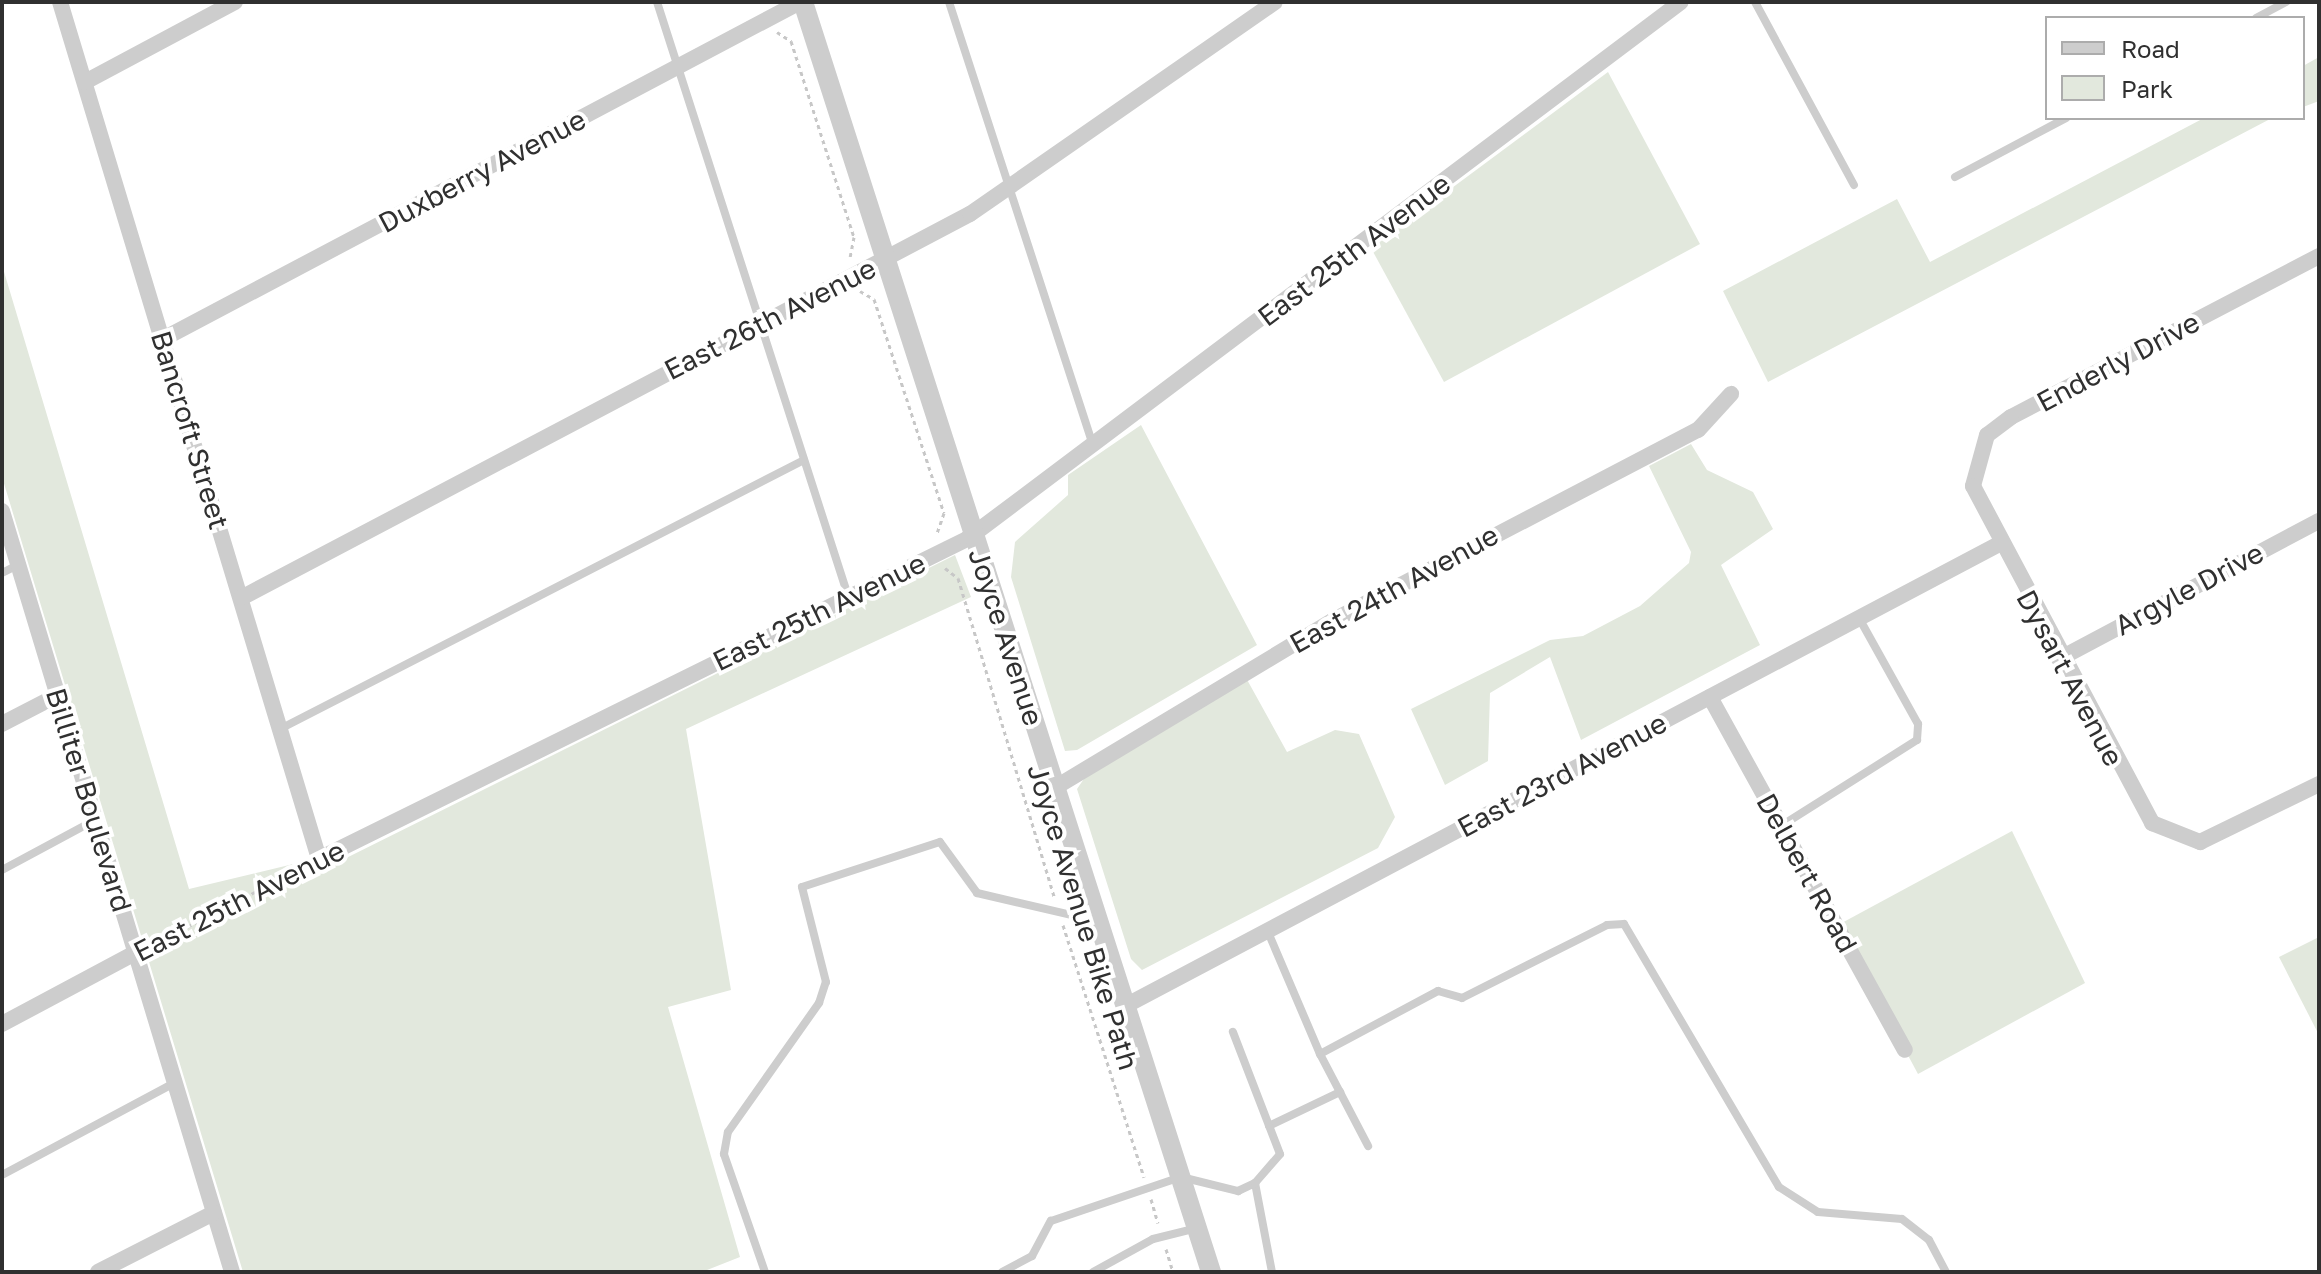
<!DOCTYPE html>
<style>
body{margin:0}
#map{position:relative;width:2321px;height:1274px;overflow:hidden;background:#fff;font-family:"Golos Text",sans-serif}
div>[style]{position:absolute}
.green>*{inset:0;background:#e2e8dd}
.path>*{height:3px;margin-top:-1.5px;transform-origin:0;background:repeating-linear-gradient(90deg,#c7c7c7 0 4px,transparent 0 8px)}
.service>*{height:8px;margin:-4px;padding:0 4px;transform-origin:4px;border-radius:4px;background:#cdcdcd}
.minor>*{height:16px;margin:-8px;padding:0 8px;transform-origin:8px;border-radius:8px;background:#cdcdcd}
.tertiary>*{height:20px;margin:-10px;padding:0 10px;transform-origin:10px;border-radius:10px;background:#cdcdcd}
span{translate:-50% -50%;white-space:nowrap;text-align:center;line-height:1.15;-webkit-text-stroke:8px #fff;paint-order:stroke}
.street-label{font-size:28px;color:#303030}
.frame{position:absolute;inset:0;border:4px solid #303030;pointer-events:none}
.legend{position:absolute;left:2045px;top:16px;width:260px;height:104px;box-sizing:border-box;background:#fff;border:2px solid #acacac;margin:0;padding:10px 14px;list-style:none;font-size:24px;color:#303030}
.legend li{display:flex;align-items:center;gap:16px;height:40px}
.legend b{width:40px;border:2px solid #acacac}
</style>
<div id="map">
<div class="green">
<div style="clip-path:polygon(2319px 57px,2319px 101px,2303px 107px,2303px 66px)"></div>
<div style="clip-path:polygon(1608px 72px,1700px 244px,1444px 382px,1371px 248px)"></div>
<div style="clip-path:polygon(2204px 118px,2272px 118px,1768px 382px,1723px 291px,1897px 199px,1930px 262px)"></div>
<div style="clip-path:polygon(2px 265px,189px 889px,310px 860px,314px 874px,955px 555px,971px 597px,686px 729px,731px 990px,668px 1007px,740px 1257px,702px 1272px,243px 1272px,2px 477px)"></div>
<div style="clip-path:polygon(1141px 425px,1257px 645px,1077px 750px,1065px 751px,1011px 577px,1015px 542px,1068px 495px,1068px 475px)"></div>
<div style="clip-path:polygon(1691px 444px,1707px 470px,1753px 492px,1773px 529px,1721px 565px,1760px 645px,1581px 740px,1550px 657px,1490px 693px,1488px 761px,1445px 785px,1411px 709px,1550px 640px,1583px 636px,1640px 606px,1689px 563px,1691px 552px,1649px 466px)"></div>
<div style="clip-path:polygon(1245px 676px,1287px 752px,1335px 730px,1359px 734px,1395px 817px,1378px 848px,1142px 970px,1131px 959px,1077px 789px,1090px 770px)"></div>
<div style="clip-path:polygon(2012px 831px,2085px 983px,1918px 1074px,1838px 925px)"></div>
<div style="clip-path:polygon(2319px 937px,2319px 1035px,2279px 957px)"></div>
</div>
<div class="path">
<div style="left:777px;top:32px;width:17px;rotate:33deg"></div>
<div style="left:791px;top:41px;width:206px;rotate:72.2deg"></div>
<div style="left:854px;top:237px;width:20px;rotate:101deg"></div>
<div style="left:860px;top:291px;width:16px;rotate:30deg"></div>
<div style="left:874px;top:299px;width:225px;rotate:71.9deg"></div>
<div style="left:944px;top:513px;width:21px;rotate:109deg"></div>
<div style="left:945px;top:568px;width:16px;rotate:38deg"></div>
<div style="left:958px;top:578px;width:335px;rotate:73.2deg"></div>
<div style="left:1063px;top:925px;width:265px;rotate:72.2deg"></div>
<div style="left:152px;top:945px;width:172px;rotate:-27.3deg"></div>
<div style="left:1151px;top:1199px;width:25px;rotate:74deg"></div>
<div style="left:1166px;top:1249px;width:24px;rotate:73deg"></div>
</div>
<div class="service">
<div style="left:657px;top:2px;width:624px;rotate:72.17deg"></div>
<div style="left:949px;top:2px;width:465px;rotate:72deg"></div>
<div style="left:1755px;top:2px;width:208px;rotate:61.6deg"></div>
<div style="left:2256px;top:18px;width:34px;rotate:-28deg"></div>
<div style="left:1955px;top:177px;width:126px;rotate:-28deg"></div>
<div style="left:2px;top:573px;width:18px;rotate:-27deg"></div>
<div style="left:280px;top:729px;width:589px;rotate:-27.17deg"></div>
<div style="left:1781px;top:826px;width:161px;rotate:-32.3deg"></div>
<div style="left:1917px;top:740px;width:16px;rotate:-86deg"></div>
<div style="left:1918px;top:724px;width:121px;rotate:-119.1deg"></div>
<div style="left:2px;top:870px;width:103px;rotate:-28.3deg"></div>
<div style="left:1268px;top:932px;width:133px;rotate:66.9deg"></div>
<div style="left:1320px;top:1054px;width:134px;rotate:-28.1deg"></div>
<div style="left:1438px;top:991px;width:25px;rotate:16deg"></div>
<div style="left:1462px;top:998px;width:162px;rotate:-26.7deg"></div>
<div style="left:1607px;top:925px;width:17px;rotate:-3deg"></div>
<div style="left:1624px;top:924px;width:305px;rotate:59.5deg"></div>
<div style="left:1779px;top:1187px;width:46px;rotate:32.7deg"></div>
<div style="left:1818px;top:1212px;width:84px;rotate:4.8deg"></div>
<div style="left:1902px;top:1219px;width:34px;rotate:38deg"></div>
<div style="left:1929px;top:1240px;width:36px;rotate:62deg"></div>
<div style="left:1320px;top:1054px;width:104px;rotate:62.4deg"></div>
<div style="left:1269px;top:1126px;width:79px;rotate:-25.6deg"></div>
<div style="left:2px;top:1175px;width:195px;rotate:-28.1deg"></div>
<div style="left:1255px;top:1183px;width:91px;rotate:79.2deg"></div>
<div style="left:765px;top:1272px;width:125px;rotate:-109.2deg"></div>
<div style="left:724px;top:1154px;width:22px;rotate:-80deg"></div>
<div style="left:728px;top:1132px;width:158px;rotate:-54.8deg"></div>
<div style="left:819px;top:1003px;width:22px;rotate:-72deg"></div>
<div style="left:826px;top:982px;width:98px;rotate:-104.2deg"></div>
<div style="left:802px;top:887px;width:145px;rotate:-18.1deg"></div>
<div style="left:940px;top:842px;width:63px;rotate:54deg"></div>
<div style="left:977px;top:893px;width:123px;rotate:13.1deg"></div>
<div style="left:1002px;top:1272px;width:34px;rotate:-28deg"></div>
<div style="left:1032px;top:1256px;width:40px;rotate:-62deg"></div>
<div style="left:1051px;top:1221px;width:137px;rotate:-18.7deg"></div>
<div style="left:1181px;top:1177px;width:59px;rotate:13.8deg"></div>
<div style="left:1238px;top:1191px;width:19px;rotate:-25deg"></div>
<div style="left:1255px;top:1183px;width:38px;rotate:-49deg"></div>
<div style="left:1280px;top:1154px;width:131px;rotate:-111.1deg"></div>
<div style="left:1093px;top:1272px;width:68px;rotate:-28.8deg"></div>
<div style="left:1153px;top:1239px;width:45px;rotate:-14deg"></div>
</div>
<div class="minor">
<div style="left:60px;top:2px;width:895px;rotate:73.18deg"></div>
<div style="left:319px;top:859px;width:723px;rotate:-26.28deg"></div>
<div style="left:967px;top:539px;width:893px;rotate:-36.95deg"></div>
<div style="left:85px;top:82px;width:170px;rotate:-28.1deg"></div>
<div style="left:2319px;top:256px;width:348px;rotate:152.4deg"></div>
<div style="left:2011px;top:417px;width:30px;rotate:143deg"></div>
<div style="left:1987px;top:435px;width:53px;rotate:105.4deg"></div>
<div style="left:1973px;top:486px;width:382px;rotate:62deg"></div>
<div style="left:2152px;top:823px;width:52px;rotate:21.6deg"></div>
<div style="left:2200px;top:842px;width:132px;rotate:-26deg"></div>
<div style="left:163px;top:339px;width:721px;rotate:-27.88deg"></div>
<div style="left:2px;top:511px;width:795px;rotate:73.18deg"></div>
<div style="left:241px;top:598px;width:824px;rotate:-27.78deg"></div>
<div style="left:970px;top:214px;width:371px;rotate:-34.8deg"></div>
<div style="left:2059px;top:659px;width:294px;rotate:-28deg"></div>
<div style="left:1710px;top:697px;width:403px;rotate:61.1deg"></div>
<div style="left:2px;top:724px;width:63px;rotate:-27.4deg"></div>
<div style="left:1056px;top:787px;width:322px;rotate:-31deg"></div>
<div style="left:1332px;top:621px;width:413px;rotate:-27.6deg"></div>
<div style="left:1698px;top:430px;width:49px;rotate:-47.5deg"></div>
<div style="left:1125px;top:1006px;width:989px;rotate:-27.86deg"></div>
<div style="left:2px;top:1024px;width:151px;rotate:-28.1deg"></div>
<div style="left:98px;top:1272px;width:130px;rotate:-27deg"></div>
</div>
<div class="tertiary">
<div style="left:803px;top:2px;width:1334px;rotate:72.19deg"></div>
</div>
<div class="street-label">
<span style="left:482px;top:171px;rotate:-28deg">Duxberry Avenue</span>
<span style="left:1354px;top:250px;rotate:-37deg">East 25th Avenue</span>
<span style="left:770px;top:319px;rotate:-27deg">East 26th Avenue</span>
<span style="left:2118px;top:362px;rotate:-28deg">Enderly Drive</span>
<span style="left:190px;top:430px;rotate:73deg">Bancroft Street</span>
<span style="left:1394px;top:589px;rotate:-29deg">East 24th Avenue</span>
<span style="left:2189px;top:589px;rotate:-28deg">Argyle Drive</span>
<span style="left:819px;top:612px;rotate:-26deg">East 25th Avenue</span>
<span style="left:1006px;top:637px;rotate:72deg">Joyce Avenue</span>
<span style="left:2070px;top:678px;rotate:62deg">Dysart Avenue</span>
<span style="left:1562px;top:775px;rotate:-28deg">East 23rd Avenue</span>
<span style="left:89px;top:800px;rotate:73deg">Billiter Boulevard</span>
<span style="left:1807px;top:873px;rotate:61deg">Delbert Road</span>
<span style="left:239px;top:901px;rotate:-27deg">East 25th Avenue</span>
<span style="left:1083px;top:917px;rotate:73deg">Joyce Avenue Bike Path</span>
</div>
<div class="frame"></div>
<ul class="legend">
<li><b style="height:10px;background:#cdcdcd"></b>Road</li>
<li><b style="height:22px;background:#e2e8dd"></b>Park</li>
</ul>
</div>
